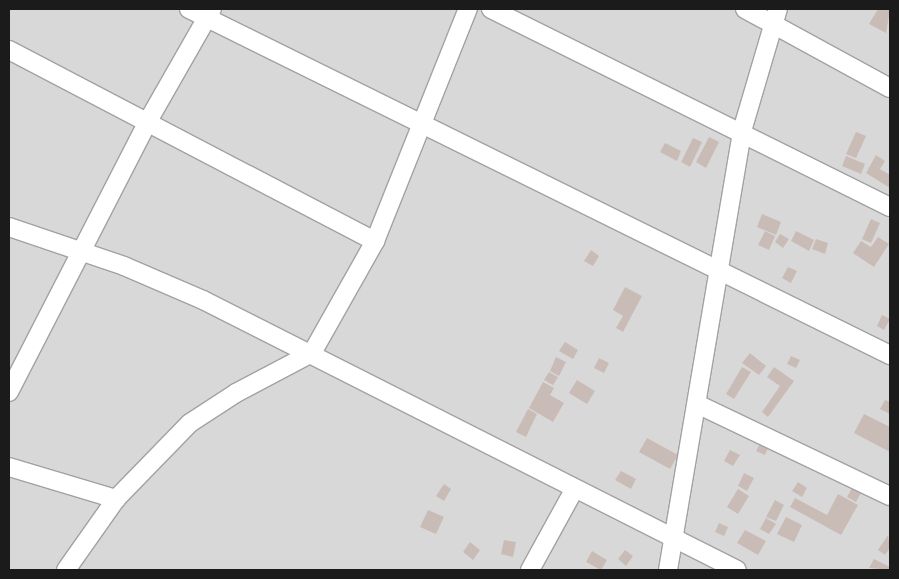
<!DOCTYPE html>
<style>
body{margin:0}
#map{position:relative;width:899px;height:579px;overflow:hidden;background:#ede7df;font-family:Arial,sans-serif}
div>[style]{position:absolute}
.residential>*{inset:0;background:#d9d8d8}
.building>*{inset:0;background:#c9bcb6}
.roads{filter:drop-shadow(1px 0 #a2a2a2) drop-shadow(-1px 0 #a2a2a2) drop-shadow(0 1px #a2a2a2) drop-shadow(0 -1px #a2a2a2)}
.street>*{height:18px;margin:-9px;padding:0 9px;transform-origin:9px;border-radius:9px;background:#fff}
span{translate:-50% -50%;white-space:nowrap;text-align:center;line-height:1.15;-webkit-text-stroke:4.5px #fff;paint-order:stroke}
.frame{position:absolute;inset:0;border:10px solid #1b1b1b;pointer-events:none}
</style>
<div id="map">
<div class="residential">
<div style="clip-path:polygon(9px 9px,890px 9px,890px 570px,9px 570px)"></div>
</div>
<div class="building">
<div style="clip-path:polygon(878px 9px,890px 10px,886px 33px,869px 24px)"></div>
<div style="clip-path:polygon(856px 132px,866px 136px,856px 158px,846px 154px)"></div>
<div style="clip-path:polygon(709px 137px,719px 142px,706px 168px,696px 162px)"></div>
<div style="clip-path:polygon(693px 138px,702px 142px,690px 167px,681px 162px)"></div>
<div style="clip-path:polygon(665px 143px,681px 151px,677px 161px,660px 152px)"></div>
<div style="clip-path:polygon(876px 155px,885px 161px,880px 169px,890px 175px,890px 188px,866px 173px)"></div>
<div style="clip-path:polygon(846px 156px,865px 164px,861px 174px,842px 166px)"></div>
<div style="clip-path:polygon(762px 214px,781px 222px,776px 235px,757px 227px)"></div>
<div style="clip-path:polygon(871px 219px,880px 223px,871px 243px,862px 239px)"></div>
<div style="clip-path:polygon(765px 231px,775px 236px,769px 250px,758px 245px)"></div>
<div style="clip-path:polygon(796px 231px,814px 240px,809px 251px,791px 241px)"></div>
<div style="clip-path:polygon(780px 234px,789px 239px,783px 248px,775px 242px)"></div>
<div style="clip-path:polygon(878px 237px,889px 244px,874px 267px,853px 253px,861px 241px,871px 247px)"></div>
<div style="clip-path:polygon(816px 239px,828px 243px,825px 254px,812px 249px)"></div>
<div style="clip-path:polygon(591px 250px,599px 256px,593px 266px,584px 261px)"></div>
<div style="clip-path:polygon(788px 267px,797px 271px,791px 283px,782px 278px)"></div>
<div style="clip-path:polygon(625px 287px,642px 296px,623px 332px,616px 328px,623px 316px,613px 310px)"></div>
<div style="clip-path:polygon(882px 315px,890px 319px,884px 330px,877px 326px)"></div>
<div style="clip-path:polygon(565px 342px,578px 350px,573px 359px,559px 351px)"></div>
<div style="clip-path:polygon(750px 353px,766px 366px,759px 375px,742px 363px)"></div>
<div style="clip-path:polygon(791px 356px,800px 360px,796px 368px,787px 364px)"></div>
<div style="clip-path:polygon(556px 357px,566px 362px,559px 376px,550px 371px)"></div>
<div style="clip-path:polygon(599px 358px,609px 363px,604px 373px,594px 368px)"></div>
<div style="clip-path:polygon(742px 367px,751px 372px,734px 399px,726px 394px)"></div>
<div style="clip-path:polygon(774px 367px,794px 381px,768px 417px,762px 412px,780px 386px,767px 377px)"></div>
<div style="clip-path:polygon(549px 372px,558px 377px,553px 385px,544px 380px)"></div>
<div style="clip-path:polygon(577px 380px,595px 391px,587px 404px,569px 393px)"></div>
<div style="clip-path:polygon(543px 382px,554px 388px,550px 395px,564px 403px,553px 422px,529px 408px)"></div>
<div style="clip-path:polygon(885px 400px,890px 402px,890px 414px,880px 409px)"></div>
<div style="clip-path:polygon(528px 409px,537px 414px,526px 437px,516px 432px)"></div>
<div style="clip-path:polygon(864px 414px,890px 427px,890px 452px,854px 433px)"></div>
<div style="clip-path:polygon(647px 438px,678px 455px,670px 469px,639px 452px)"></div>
<div style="clip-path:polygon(761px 442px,769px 446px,765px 455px,756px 451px)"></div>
<div style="clip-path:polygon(730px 450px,740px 455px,733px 466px,724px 461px)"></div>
<div style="clip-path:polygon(621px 471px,636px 479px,631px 489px,615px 480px)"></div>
<div style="clip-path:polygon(744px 473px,754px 478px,747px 491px,738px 486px)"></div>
<div style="clip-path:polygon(798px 482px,807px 488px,802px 497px,792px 491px)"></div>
<div style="clip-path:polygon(444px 484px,451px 489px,444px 501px,436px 496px)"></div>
<div style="clip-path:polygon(852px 488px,861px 493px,856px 502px,847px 497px)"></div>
<div style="clip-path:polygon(738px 489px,749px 496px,738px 514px,727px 507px)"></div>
<div style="clip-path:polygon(838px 494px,858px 505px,841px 535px,790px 507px,795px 498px,827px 515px)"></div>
<div style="clip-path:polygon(775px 500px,784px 505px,776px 521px,766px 517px)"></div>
<div style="clip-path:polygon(428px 510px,444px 517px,436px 534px,420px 527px)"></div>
<div style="clip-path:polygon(786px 517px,802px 525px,794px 542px,777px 534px)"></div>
<div style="clip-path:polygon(766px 518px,776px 524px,769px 534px,760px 529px)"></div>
<div style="clip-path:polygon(719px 523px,728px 527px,724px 536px,715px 532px)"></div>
<div style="clip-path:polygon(745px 530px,766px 541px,758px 555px,737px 543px)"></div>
<div style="clip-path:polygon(888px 535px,890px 548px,885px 555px,878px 550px)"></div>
<div style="clip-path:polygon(504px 540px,516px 542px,513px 557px,501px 554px)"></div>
<div style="clip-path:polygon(470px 542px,480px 550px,473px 560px,463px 552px)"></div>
<div style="clip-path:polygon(625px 550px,633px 556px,626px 566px,618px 559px)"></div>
<div style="clip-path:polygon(592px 551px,607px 560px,601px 570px,586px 562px)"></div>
<div style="clip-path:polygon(874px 559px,890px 567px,890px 570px,869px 568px)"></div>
</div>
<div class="roads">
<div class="street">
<div style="left:189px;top:9px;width:782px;rotate:26.27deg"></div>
<div style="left:491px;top:9px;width:445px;rotate:26.4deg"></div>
<div style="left:745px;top:9px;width:165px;rotate:28.6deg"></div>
<div style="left:9px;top:50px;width:413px;rotate:27.6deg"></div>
<div style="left:9px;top:227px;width:121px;rotate:18.7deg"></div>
<div style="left:124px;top:266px;width:86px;rotate:23.3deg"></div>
<div style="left:203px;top:300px;width:598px;rotate:26.82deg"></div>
<div style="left:9px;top:392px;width:305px;rotate:-62.8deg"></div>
<div style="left:148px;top:121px;width:129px;rotate:-60.3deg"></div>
<div style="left:697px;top:404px;width:214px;rotate:25.5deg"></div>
<div style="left:9px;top:467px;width:112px;rotate:16.7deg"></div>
<div style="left:66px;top:570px;width:87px;rotate:-54.8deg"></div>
<div style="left:116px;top:499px;width:106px;rotate:-45.8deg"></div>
<div style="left:190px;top:423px;width:55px;rotate:-33.1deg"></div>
<div style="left:236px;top:393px;width:86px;rotate:-27.8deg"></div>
<div style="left:312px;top:353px;width:129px;rotate:-60.6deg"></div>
<div style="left:375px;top:241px;width:250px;rotate:-68.2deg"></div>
<div style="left:530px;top:570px;width:91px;rotate:-61.2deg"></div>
<div style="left:668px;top:570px;width:445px;rotate:-80.4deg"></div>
<div style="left:742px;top:131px;width:127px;rotate:-73.6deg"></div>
</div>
</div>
<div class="frame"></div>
</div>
